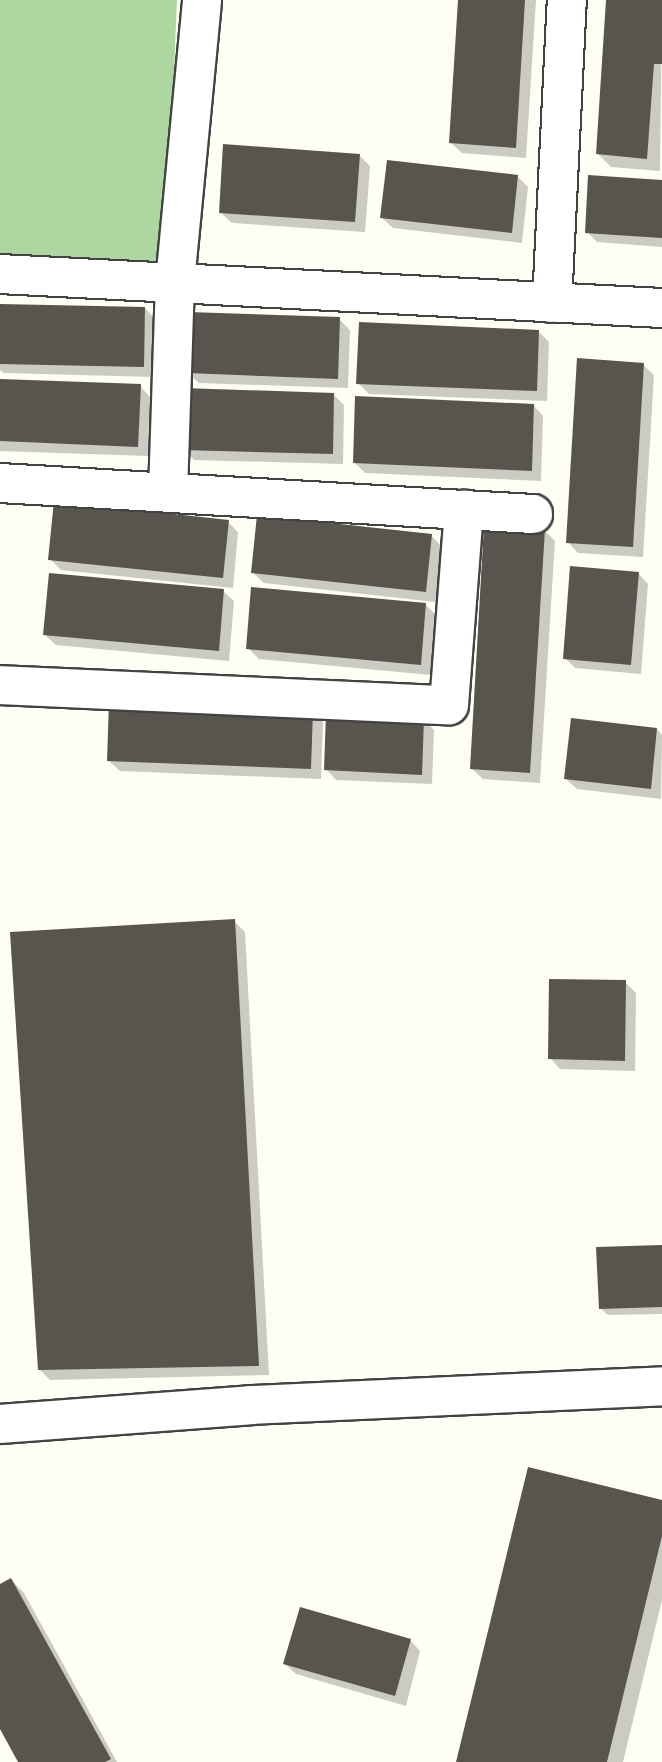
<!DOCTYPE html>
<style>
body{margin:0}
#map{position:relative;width:662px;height:1762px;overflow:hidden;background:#fefef5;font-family:"Noto Serif",serif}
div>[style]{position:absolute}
.forest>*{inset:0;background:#aed6a0}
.shadow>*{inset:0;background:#0003}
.building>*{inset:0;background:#58544e}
.roads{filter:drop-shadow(2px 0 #434343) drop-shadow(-2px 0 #434343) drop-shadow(0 2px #434343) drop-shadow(0 -2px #434343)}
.minor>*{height:38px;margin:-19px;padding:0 19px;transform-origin:19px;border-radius:19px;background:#fff}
span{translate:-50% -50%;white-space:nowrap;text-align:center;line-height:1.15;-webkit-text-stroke:7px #fff;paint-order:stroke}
</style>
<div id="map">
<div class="forest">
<div style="clip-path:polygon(0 0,177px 0,166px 265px,0 257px)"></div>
</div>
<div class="shadow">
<div style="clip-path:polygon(460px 0,536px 0,526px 158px,462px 153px,451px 143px)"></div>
<div style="clip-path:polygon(608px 0,662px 0,660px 171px,611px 167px,598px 154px)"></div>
<div style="clip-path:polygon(359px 155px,370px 166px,365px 232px,232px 223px,221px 213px)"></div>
<div style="clip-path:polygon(518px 177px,528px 187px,522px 243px,393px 228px,382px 218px)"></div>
<div style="clip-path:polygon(662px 181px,662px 247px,597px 242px,587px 232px)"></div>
<div style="clip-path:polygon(0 306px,145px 308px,155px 319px,154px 377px,4px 373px,0 370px)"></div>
<div style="clip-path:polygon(339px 319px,350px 330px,348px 388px,199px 383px,188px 373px)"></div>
<div style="clip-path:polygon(538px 331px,549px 342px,547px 401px,369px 394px,358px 383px)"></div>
<div style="clip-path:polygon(643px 365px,654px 375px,643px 557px,578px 553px,568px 542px)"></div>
<div style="clip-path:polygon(0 381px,140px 386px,150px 397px,148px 456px,0 451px)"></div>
<div style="clip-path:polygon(333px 394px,344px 405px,343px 464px,194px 460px,184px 449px)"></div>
<div style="clip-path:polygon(533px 405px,543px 416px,541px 481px,365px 473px,355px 463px)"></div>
<div style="clip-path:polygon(228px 522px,238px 532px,233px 588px,61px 570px,50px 559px)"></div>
<div style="clip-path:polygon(544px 530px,555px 541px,540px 783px,483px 779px,472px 769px)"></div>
<div style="clip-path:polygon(431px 535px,441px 546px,436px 602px,264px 583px,253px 573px)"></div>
<div style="clip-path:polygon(638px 573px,648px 584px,641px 674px,575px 668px,565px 658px)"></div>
<div style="clip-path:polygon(223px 591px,234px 601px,229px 661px,56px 645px,45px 635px)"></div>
<div style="clip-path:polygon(426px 605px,436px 615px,431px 675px,259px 659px,248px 648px)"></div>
<div style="clip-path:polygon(313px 712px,323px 722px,321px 779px,120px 771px,109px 761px)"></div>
<div style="clip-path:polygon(424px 720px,434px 730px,432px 784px,336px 780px,326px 769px)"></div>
<div style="clip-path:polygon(657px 729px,662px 735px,661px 799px,577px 789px,566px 779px)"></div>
<div style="clip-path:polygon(234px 921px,245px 932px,269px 1375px,50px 1380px,39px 1369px)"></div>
<div style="clip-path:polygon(625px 982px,636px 993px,635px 1071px,560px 1069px,550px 1058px)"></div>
<div style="clip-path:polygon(662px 1247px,662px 1314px,608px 1315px,600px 1308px)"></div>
<div style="clip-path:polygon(662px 1502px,662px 1600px,623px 1762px,458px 1762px)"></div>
<div style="clip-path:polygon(11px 1580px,24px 1593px,117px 1762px,20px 1762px,0 1726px,0 1586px)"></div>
<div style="clip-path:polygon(410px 1640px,420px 1651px,406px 1706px,296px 1674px,285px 1664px)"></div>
</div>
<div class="building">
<div style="clip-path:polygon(458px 0,525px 0,516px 148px,449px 143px)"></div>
<div style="clip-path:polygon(606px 0,662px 0,662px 64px,654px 64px,647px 159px,596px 154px)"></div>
<div style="clip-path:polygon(223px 144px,360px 154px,355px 222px,219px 213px)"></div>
<div style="clip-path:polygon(387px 160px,518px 175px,512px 233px,380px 218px)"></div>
<div style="clip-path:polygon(588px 175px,662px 180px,662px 238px,585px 233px)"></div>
<div style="clip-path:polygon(0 304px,145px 307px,144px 367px,0 364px)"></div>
<div style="clip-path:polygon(188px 312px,340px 317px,338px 379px,187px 373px)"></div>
<div style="clip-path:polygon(359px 322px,539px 330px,537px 391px,356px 384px)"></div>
<div style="clip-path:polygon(577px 358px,644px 363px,633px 547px,566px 543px)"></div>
<div style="clip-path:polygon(0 379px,141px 384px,138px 447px,0 441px)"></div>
<div style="clip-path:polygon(183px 388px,334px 393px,333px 454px,182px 450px)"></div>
<div style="clip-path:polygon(355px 396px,534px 404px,532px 471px,353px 463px)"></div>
<div style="clip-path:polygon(54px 501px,229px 520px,223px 578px,48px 560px)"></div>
<div style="clip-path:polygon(257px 515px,432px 534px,426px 592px,251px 573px)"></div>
<div style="clip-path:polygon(484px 525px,545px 529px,530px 773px,470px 769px)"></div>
<div style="clip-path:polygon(570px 566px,639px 572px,631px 665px,563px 659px)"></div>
<div style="clip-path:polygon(49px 573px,224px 589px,219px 651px,43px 635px)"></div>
<div style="clip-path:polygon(251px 587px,426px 603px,421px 665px,246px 649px)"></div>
<div style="clip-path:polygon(109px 701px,313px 710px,311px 769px,107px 761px)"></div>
<div style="clip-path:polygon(326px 713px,424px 718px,422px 775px,324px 770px)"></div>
<div style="clip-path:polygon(571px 718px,657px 728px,651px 789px,564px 779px)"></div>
<div style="clip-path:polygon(235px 919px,259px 1366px,38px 1370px,10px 932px)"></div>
<div style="clip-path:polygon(549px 979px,626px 980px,625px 1061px,548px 1059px)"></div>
<div style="clip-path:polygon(662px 1245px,662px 1307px,599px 1309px,596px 1247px)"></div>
<div style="clip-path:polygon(528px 1467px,662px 1500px,662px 1536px,607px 1762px,456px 1762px)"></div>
<div style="clip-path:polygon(11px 1578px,111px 1759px,105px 1762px,18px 1762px,0 1729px,0 1584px)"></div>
<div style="clip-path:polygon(300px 1607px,411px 1639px,395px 1696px,283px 1664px)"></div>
</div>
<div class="roads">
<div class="minor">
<div style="left:0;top:274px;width:663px;rotate:2.94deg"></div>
<div style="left:552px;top:303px;width:303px;rotate:-87.2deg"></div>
<div style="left:0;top:483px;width:534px;rotate:3.33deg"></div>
<div style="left:168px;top:493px;width:211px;rotate:-88.1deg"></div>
<div style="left:175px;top:282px;width:283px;rotate:-84.5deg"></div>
<div style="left:0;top:685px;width:449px;rotate:2.6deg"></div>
<div style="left:449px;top:705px;width:196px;rotate:-85.6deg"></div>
<div style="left:0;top:1424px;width:252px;rotate:-4.3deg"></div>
<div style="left:251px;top:1405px;width:411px;rotate:-2.6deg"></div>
</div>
</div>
</div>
